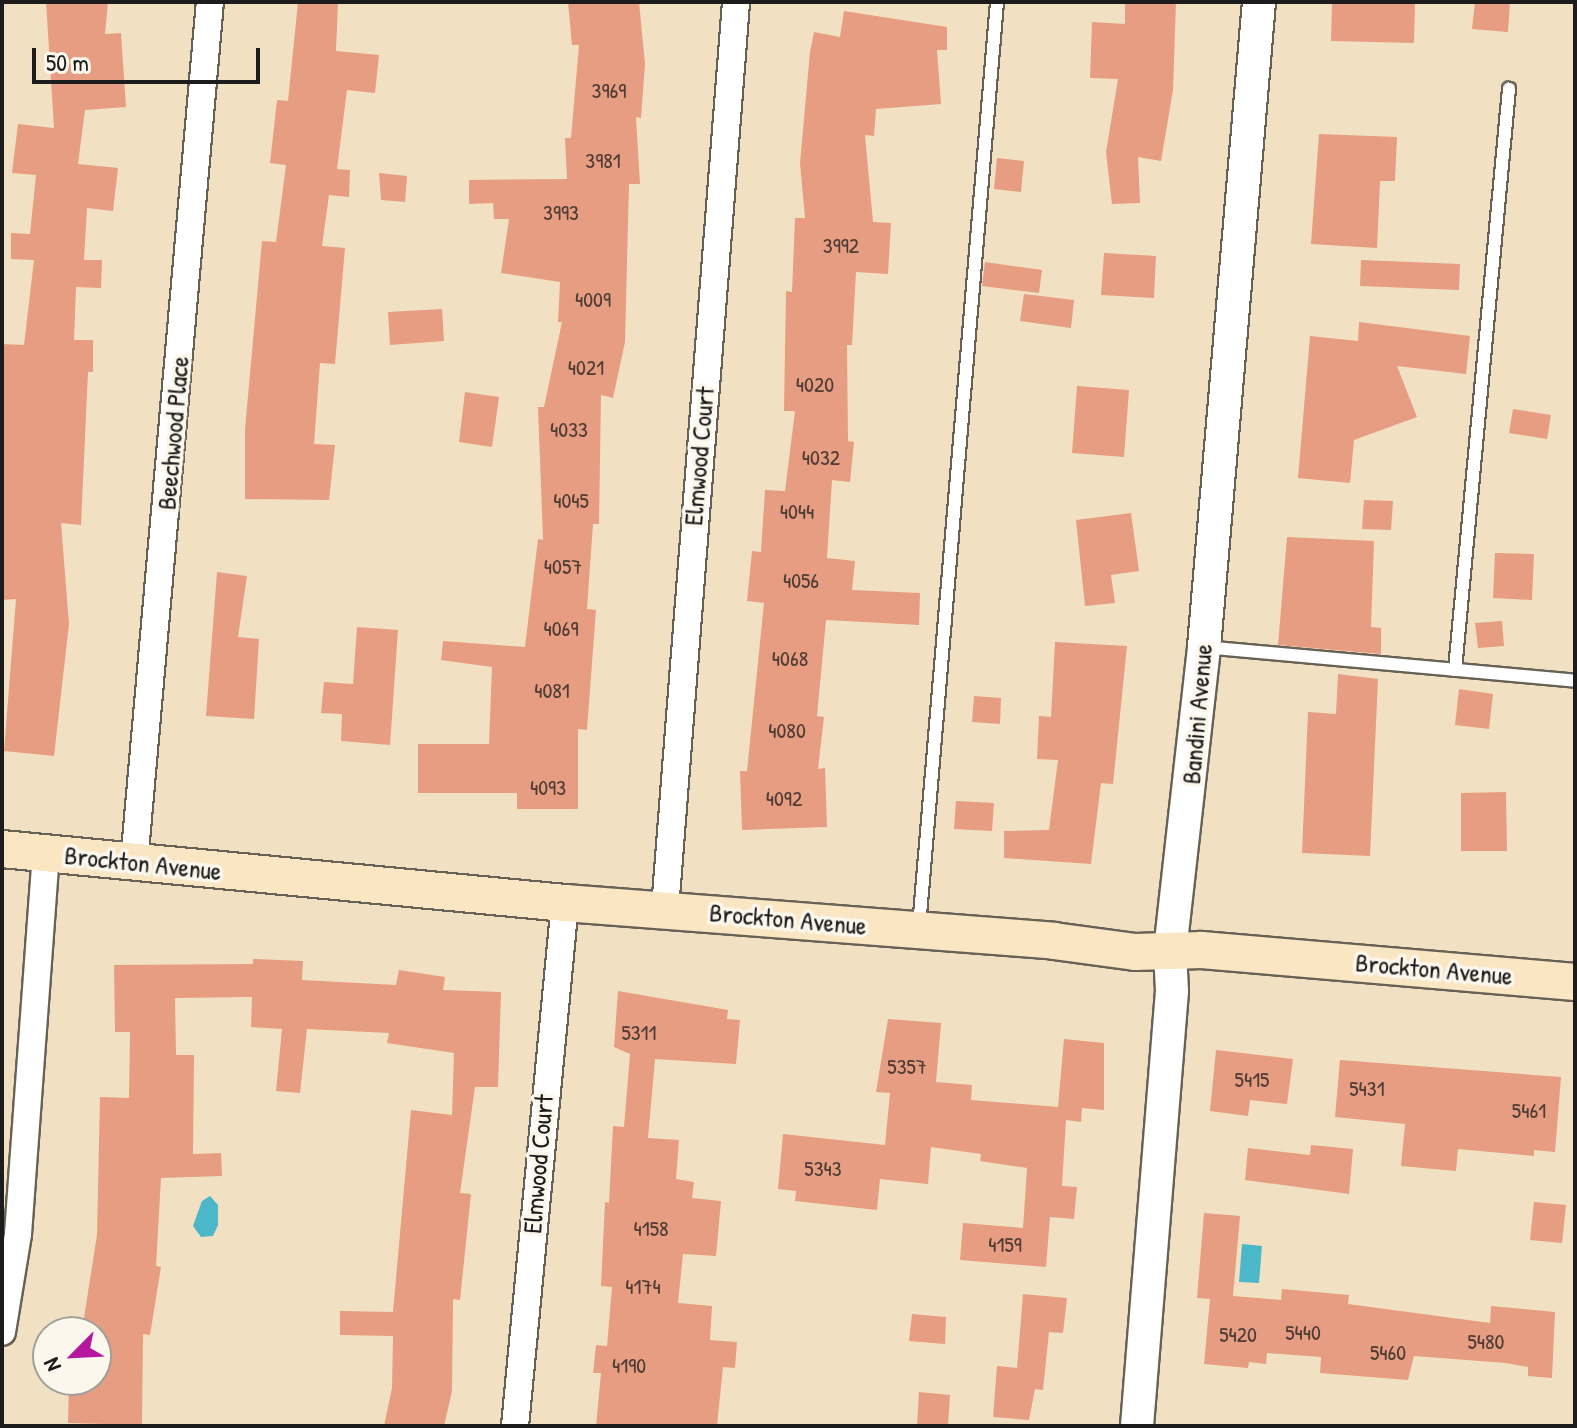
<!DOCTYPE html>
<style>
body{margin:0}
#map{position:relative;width:1577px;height:1428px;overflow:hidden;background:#f1e1c2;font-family:"Patrick Hand",sans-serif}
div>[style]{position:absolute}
.water>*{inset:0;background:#4db7ca}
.building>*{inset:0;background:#e69d81}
.roads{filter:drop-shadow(2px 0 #676156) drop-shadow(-2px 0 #676156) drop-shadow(0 2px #676156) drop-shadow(0 -2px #676156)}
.service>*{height:12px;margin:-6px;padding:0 6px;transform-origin:6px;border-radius:6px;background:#fff}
.minor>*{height:26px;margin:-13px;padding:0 13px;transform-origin:13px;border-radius:13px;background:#fff}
.tertiary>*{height:32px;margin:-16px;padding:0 16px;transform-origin:16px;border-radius:16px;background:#fff}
.secondary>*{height:36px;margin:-18px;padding:0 18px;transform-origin:18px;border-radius:18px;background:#fbe6c4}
span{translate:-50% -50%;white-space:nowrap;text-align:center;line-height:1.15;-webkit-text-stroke:7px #fbf7ec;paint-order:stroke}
.number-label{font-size:22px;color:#4e3c35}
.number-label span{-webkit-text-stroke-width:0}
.street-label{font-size:26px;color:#1c1c1c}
.frame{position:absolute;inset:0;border:4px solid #1c1c1c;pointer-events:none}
.north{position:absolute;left:32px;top:1316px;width:80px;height:80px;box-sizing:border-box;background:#fbf7ec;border:2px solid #a29f99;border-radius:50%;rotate:246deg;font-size:22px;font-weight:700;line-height:32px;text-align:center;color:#1c1c1c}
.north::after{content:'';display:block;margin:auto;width:28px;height:36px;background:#b5179e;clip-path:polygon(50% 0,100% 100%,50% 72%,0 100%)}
.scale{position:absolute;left:32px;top:48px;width:228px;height:36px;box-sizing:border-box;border:4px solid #1c1c1c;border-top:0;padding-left:10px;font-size:24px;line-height:28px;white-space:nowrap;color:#1c1c1c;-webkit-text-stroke:6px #fbf7ec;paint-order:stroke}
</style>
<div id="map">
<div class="water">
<div style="clip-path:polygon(210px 1196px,218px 1205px,218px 1225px,213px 1236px,201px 1237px,193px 1226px,202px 1201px)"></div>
<div style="clip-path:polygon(1242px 1244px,1262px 1246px,1259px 1283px,1239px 1282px)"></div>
</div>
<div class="building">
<div style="clip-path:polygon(46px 2px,108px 2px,105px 34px,121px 33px,126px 107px,85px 110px,78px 164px,118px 168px,113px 211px,87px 208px,84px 260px,102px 260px,101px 288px,76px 287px,74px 340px,93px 340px,93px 372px,88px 372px,81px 525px,61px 523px,69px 624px,54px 756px,4px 751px,16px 599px,2px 600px,2px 344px,24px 345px,34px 260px,11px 259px,11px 233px,30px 234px,36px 175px,12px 173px,18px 124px,54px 128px)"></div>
<div style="clip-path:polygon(298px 2px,338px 2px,336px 51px,379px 55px,375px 93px,347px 90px,337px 169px,350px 170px,349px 197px,329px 195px,322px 246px,345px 248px,335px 364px,320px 363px,314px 444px,335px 445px,329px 500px,245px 499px,245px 429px,262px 241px,276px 242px,286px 165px,270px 163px,277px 100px,288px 101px)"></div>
<div style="clip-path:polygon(568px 2px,639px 2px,645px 64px,641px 118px,636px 117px,640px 184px,629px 184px,625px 342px,613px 398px,601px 395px,599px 524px,593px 524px,587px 609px,596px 610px,587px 730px,578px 729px,578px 809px,517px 809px,517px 793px,418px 793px,418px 744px,489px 744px,492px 667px,441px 660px,443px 641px,525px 647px,538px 539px,543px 540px,538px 407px,544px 407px,562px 322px,558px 322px,560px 282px,501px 273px,509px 219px,494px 219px,493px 203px,469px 204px,469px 180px,567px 179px,565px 138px,571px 138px,579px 45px,572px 45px)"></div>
<div style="clip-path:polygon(1125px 2px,1176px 2px,1173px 90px,1161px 161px,1138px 157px,1140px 203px,1112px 204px,1106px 152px,1118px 79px,1090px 78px,1092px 22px,1125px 24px)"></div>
<div style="clip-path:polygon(1332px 2px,1415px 2px,1414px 43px,1331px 41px)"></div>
<div style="clip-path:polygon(1475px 2px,1510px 2px,1508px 32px,1472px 29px)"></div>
<div style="clip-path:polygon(844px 11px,947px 27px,947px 50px,937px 50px,941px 104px,876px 109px,874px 136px,865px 135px,873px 222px,891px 223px,888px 274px,856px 272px,852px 345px,847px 345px,848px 441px,854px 442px,850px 482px,832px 480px,827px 558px,855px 561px,852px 590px,920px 593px,919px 625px,826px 620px,817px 716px,824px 717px,818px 769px,825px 768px,827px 827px,742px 830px,740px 771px,747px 771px,764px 603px,747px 601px,752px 551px,761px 552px,765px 490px,785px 491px,795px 411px,784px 411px,786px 291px,792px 292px,795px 218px,805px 218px,800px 163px,810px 52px,814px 32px,840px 37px)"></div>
<div style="clip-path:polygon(1319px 134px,1397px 137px,1395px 181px,1380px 181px,1377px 248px,1311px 244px)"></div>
<div style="clip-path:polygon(997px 158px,1024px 161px,1021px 192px,994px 189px)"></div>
<div style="clip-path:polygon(379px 173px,407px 176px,405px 202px,381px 200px)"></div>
<div style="clip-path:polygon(1104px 253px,1156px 256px,1154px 298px,1101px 295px)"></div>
<div style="clip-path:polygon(1361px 260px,1460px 264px,1459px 290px,1360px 286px)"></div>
<div style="clip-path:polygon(985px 262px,1042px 270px,1039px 293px,982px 286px)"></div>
<div style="clip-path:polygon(1024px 294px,1074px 300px,1071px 328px,1020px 321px)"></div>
<div style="clip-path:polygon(442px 309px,444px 341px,390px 345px,388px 312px)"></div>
<div style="clip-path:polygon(1359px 322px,1470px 336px,1466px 374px,1397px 366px,1417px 417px,1354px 440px,1350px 483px,1298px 478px,1310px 336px,1358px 341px)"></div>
<div style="clip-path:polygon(1077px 386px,1129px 390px,1124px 457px,1072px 453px)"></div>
<div style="clip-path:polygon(465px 392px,499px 397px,492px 447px,459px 442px)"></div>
<div style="clip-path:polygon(1513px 409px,1551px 415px,1547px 439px,1509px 433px)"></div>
<div style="clip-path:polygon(1364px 500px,1393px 501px,1391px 530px,1362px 529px)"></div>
<div style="clip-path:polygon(1131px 513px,1139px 571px,1111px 575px,1115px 603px,1085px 606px,1076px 520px)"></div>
<div style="clip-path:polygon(1287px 537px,1374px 541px,1371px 627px,1381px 628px,1381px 654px,1278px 645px)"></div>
<div style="clip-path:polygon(1495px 553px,1534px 554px,1532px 600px,1493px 598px)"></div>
<div style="clip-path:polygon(217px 572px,247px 576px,238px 637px,259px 639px,254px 719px,206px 716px)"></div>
<div style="clip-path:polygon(1502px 621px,1504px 646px,1478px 648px,1475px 623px)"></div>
<div style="clip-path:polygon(357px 627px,398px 630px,390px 745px,341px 741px,342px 714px,321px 713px,324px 682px,353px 684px)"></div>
<div style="clip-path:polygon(1055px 642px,1127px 646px,1113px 784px,1101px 783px,1091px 864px,1004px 858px,1004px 831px,1049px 830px,1058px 760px,1037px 759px,1039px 716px,1051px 717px)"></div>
<div style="clip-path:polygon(1338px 674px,1378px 679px,1370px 856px,1302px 853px,1308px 712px,1336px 714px)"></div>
<div style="clip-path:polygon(1459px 689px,1493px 694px,1489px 729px,1455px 725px)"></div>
<div style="clip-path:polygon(974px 696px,1001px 698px,1000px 724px,972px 722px)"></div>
<div style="clip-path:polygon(1506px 792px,1507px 851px,1461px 851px,1461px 793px)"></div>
<div style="clip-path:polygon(956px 801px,994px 803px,992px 831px,954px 829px)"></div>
<div style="clip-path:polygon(253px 959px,303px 961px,302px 980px,396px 985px,399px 970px,445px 977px,443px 990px,501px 992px,498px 1087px,475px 1087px,460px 1193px,471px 1194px,460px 1300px,453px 1299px,452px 1391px,444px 1426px,384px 1426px,392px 1388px,393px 1336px,340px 1335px,340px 1311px,393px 1312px,411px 1110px,452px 1115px,454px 1053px,387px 1043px,389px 1033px,307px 1029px,300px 1093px,276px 1091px,282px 1029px,251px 1027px,252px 997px,175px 998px,176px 1055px,194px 1055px,193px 1154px,221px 1153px,222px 1176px,161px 1178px,156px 1266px,161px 1267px,150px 1335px,143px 1334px,142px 1425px,68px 1423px,69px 1380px,96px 1380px,96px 1326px,83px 1324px,97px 1235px,100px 1097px,129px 1098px,130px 1032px,115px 1032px,114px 965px,253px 964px)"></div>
<div style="clip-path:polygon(618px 991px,728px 1010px,727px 1019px,740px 1020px,736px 1064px,655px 1059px,648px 1138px,679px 1140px,676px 1179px,694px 1182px,692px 1198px,721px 1201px,716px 1256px,683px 1254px,678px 1303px,712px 1306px,710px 1340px,737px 1342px,735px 1368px,723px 1367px,717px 1426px,596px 1426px,601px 1373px,593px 1373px,596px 1345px,607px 1346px,612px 1287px,601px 1286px,605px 1202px,609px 1203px,613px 1126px,624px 1127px,630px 1054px,614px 1047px)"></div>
<div style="clip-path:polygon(888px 1019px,941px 1023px,936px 1082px,972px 1085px,971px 1100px,1058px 1107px,1064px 1039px,1104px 1043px,1104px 1110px,1082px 1108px,1081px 1122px,1066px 1120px,1062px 1186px,1077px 1187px,1074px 1219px,1050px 1217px,1046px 1267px,960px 1260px,963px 1223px,1023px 1228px,1027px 1168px,980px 1161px,981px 1154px,931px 1147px,928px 1184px,880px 1179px,877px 1210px,795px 1201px,796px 1191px,778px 1189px,783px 1134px,885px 1145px,890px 1093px,876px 1092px)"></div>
<div style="clip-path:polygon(1216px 1050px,1293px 1059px,1287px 1104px,1250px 1100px,1248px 1116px,1210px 1111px)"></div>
<div style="clip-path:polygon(1340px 1060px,1561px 1077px,1555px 1152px,1534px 1150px,1534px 1156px,1458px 1149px,1456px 1171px,1401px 1166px,1405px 1124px,1335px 1117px)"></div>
<div style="clip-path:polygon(1311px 1145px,1353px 1149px,1349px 1194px,1245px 1180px,1248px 1148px,1310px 1155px)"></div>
<div style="clip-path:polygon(1534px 1202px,1566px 1205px,1562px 1243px,1530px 1240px)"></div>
<div style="clip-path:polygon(1204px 1213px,1240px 1216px,1233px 1296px,1281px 1300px,1282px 1289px,1349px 1295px,1348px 1304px,1490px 1323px,1491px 1306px,1555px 1312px,1552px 1378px,1528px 1376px,1528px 1367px,1506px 1363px,1414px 1356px,1408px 1380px,1320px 1373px,1321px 1357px,1267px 1353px,1266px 1364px,1249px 1362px,1248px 1368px,1204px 1364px,1210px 1299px,1197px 1298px)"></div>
<div style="clip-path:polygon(1023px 1294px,1067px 1298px,1063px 1333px,1049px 1332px,1043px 1390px,1035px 1389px,1029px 1420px,993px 1417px,997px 1366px,1017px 1368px)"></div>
<div style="clip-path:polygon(912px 1314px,946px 1317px,945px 1344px,909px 1341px)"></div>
<div style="clip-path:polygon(919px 1392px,950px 1395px,948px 1426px,917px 1426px)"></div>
</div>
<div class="roads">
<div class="service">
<div style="left:1204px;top:647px;width:373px;rotate:5.2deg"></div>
<div style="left:1455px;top:670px;width:584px;rotate:-84.69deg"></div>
<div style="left:919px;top:927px;width:928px;rotate:-85.18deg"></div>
</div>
<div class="minor">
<div style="left:134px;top:863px;width:864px;rotate:-84.96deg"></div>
<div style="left:665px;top:909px;width:910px;rotate:-85.52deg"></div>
<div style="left:2px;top:1332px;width:99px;rotate:-80.7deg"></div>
<div style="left:18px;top:1234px;width:382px;rotate:-85.8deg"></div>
<div style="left:515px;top:1426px;width:525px;rotate:-84.54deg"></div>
</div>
<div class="tertiary">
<div style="left:1137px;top:1426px;width:436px;rotate:-85.4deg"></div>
<div style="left:1172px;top:991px;width:40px;rotate:-92.9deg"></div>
<div style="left:1170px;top:951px;width:306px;rotate:-83.6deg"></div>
<div style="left:1204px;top:647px;width:647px;rotate:-85.13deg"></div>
</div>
<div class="secondary">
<div style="left:2px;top:849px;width:566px;rotate:5.48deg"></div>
<div style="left:565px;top:903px;width:490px;rotate:4.4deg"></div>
<div style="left:1054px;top:941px;width:82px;rotate:7.7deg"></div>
<div style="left:1135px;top:952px;width:67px;rotate:-1.7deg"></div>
<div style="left:1202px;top:950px;width:374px;rotate:4.9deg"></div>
</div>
</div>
<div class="number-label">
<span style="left:609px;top:91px">3969</span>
<span style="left:603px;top:161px">3981</span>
<span style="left:561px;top:213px">3993</span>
<span style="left:841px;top:246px">3992</span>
<span style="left:593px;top:300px">4009</span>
<span style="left:586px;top:368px">4021</span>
<span style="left:815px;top:385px">4020</span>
<span style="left:569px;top:430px">4033</span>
<span style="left:821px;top:458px">4032</span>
<span style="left:571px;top:501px">4045</span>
<span style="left:797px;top:512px">4044</span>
<span style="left:563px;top:567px">4057</span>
<span style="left:801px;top:581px">4056</span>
<span style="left:561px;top:629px">4069</span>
<span style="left:790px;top:659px">4068</span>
<span style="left:552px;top:691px">4081</span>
<span style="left:787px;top:731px">4080</span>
<span style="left:548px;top:788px">4093</span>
<span style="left:784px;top:799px">4092</span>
<span style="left:639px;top:1033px">5311</span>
<span style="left:907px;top:1067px">5357</span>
<span style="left:1252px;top:1080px">5415</span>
<span style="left:1367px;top:1089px">5431</span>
<span style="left:1529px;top:1111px">5461</span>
<span style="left:823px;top:1169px">5343</span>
<span style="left:651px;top:1229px">4158</span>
<span style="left:1005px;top:1245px">4159</span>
<span style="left:643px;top:1287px">4174</span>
<span style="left:1303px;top:1333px">5440</span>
<span style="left:1238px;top:1335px">5420</span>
<span style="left:1486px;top:1342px">5480</span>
<span style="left:1388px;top:1353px">5460</span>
<span style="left:629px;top:1366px">4190</span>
</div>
<div class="street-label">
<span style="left:173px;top:433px;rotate:-85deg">Beechwood Place</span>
<span style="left:699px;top:456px;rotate:-85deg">Elmwood Court</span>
<span style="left:1197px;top:714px;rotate:-85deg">Bandini Avenue</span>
<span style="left:143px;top:863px;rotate:6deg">Brockton Avenue</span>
<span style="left:788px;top:919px;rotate:5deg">Brockton Avenue</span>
<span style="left:1434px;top:969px;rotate:5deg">Brockton Avenue</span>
<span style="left:538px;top:1164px;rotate:-85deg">Elmwood Court</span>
</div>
<div class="frame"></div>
<div class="north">N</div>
<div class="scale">50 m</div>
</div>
